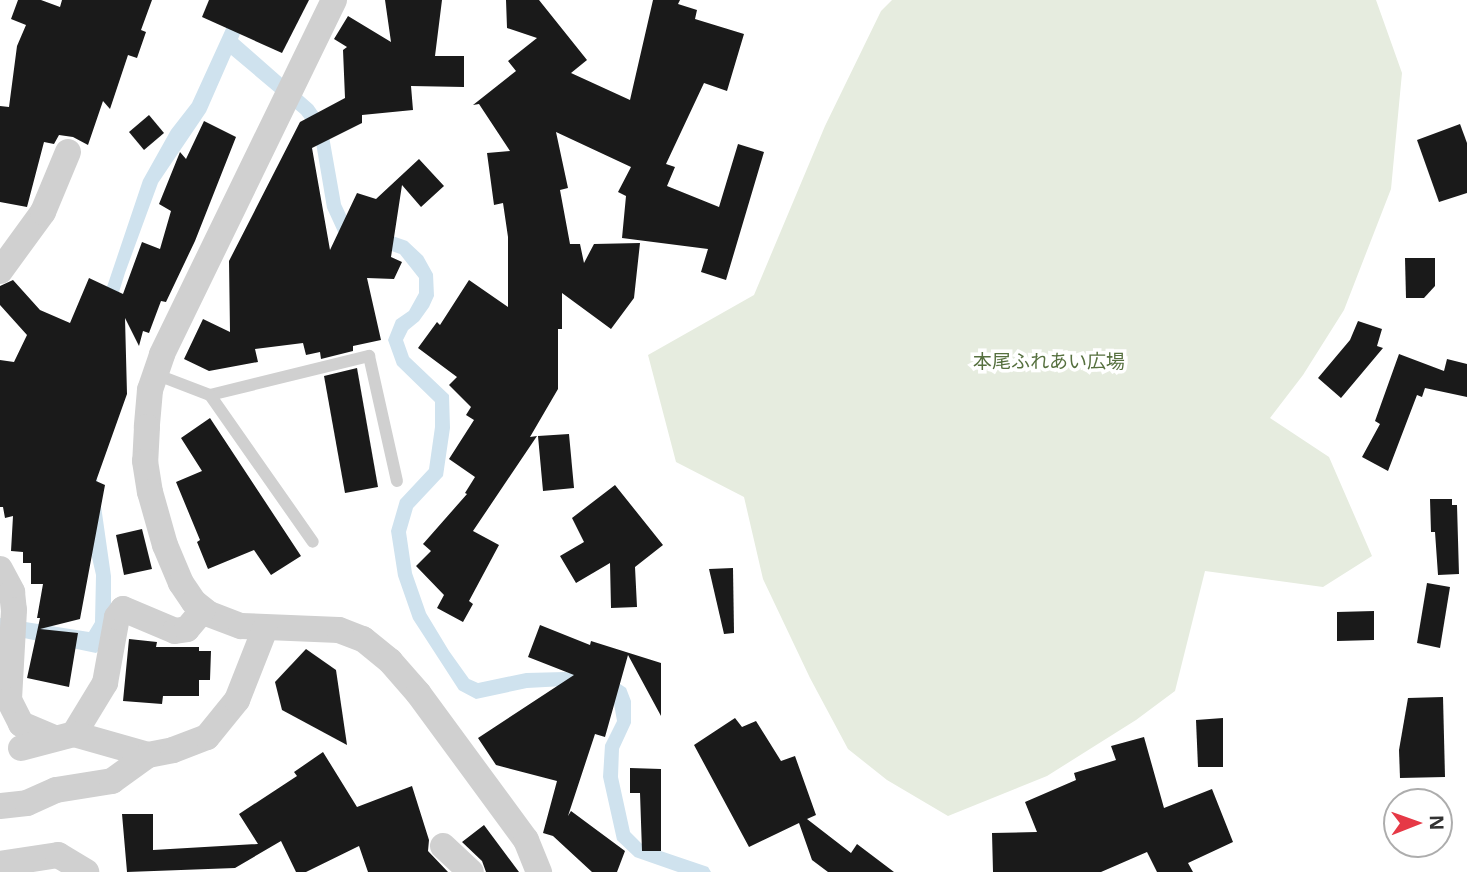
<!DOCTYPE html>
<meta charset="utf-8">
<style>
body{margin:0}
#map{position:relative;width:1467px;height:872px;overflow:hidden;background:#fff;font-family:"Noto Sans","Noto Sans JP",sans-serif}
div>[style]{position:absolute}
.green>*{inset:0;background:#e6ecdf}
.water>*{inset:0;background:#cfe2ee}
.building>*{inset:0;background:#1a1a1a}
.service>*{height:12px;margin:-6px;padding:0 6px;transform-origin:6px;border-radius:6px;background:#d0d0d0}
.minor>*{height:26px;margin:-13px;padding:0 13px;transform-origin:13px;border-radius:13px;background:#d0d0d0}
span{translate:-50% -50%;white-space:nowrap;text-align:center;line-height:1.15;-webkit-text-stroke:7px #fff;paint-order:stroke}
.park-label{font-size:19px;color:#56703f}
.north{position:absolute;left:1383px;top:788px;width:70px;height:70px;box-sizing:border-box;background:#fff;border:2px solid #adadad;border-radius:50%;rotate:89deg;font-size:19px;font-weight:700;line-height:28px;text-align:center;color:#333}
.north::after{content:'';display:block;margin:auto;width:24px;height:32px;background:#e63946;clip-path:polygon(50% 0,100% 100%,50% 72%,0 100%)}
</style>
<div id="map">
<div class="green">
<div style="clip-path:polygon(892px 0,1376px 0,1402px 73px,1391px 189px,1344px 310px,1303px 375px,1270px 418px,1329px 457px,1372px 556px,1323px 587px,1205px 571px,1175px 691px,1136px 720px,1047px 776px,948px 816px,887px 780px,848px 749px,810px 678px,763px 579px,744px 497px,676px 462px,648px 355px,754px 295px,825px 126px,881px 11px)"></div>
</div>
<div class="water">
<div style="clip-path:polygon(239px 0,254px 0,238px 39px,313px 105px,327px 125px,341px 204px,349px 221px,407px 241px,423px 256px,433px 274px,434px 296px,429px 307px,419px 321px,408px 330px,403px 340px,409px 357px,449px 395px,450px 428px,443px 476px,413px 508px,406px 532px,412px 573px,426px 613px,449px 651px,469px 679px,478px 683px,526px 673px,565px 672px,614px 680px,626px 688px,631px 701px,631px 723px,619px 749px,618px 777px,630px 832px,643px 845px,708px 867px,711px 872px,678px 872px,635px 857px,617px 840px,603px 777px,605px 745px,617px 721px,613px 698px,564px 686px,527px 688px,476px 699px,459px 690px,413px 619px,398px 576px,391px 531px,400px 500px,429px 469px,435px 427px,435px 402px,397px 365px,388px 340px,396px 320px,409px 311px,419px 293px,419px 278px,400px 254px,338px 232px,327px 208px,314px 131px,301px 114px,231px 55px,206px 112px,158px 183px,125px 273px,97px 362px,92px 443px,111px 576px,111px 621px,106px 644px,96px 653px,0 633px,0 618px,89px 632px,95px 622px,96px 575px,85px 527px,83px 358px,143px 180px,171px 130px,192px 103px)"></div>
</div>
<div class="building">
<div style="clip-path:polygon(18px 0,41px 0,60px 7px,62px 0,152px 0,141px 30px,146px 32px,137px 58px,128px 55px,110px 109px,103px 101px,88px 145px,73px 137px,59px 135px,54px 144px,44px 142px,27px 207px,0 202px,0 106px,9px 107px,17px 46px,26px 25px,11px 19px)"></div>
<div style="clip-path:polygon(209px 0,309px 0,282px 53px,202px 17px)"></div>
<div style="clip-path:polygon(385px 0,442px 0,435px 56px,464px 56px,464px 87px,411px 86px,413px 110px,362px 115px,362px 123px,312px 148px,330px 250px,357px 193px,376px 199px,419px 159px,444px 186px,421px 207px,402px 185px,391px 257px,402px 262px,394px 279px,367px 278px,381px 340px,353px 346px,353px 351px,321px 359px,320px 352px,306px 355px,303px 343px,255px 349px,258px 362px,209px 371px,184px 359px,203px 319px,230px 332px,229px 261px,300px 122px,345px 98px,343px 50px,347px 47px,334px 39px,348px 16px,391px 42px)"></div>
<div style="clip-path:polygon(506px 0,539px 0,587px 60px,571px 73px,630px 100px,653px 0,680px 0,678px 4px,697px 10px,695px 19px,744px 34px,727px 91px,704px 83px,666px 164px,675px 167px,667px 186px,719px 207px,738px 144px,764px 152px,726px 280px,701px 272px,708px 249px,622px 238px,626px 196px,618px 192px,631px 167px,556px 132px,568px 188px,560px 190px,570px 244px,580px 244px,584px 263px,594px 244px,640px 243px,634px 298px,611px 329px,562px 293px,562px 329px,558px 329px,558px 389px,530px 437px,537px 436px,473px 531px,499px 545px,469px 601px,473px 604px,463px 622px,437px 608px,444px 595px,416px 566px,431px 551px,423px 544px,467px 494px,465px 493px,475px 477px,449px 459px,474px 420px,466px 415px,471px 407px,449px 385px,457px 377px,418px 348px,437px 322px,440px 325px,469px 280px,508px 307px,508px 237px,503px 203px,494px 205px,487px 153px,510px 151px,479px 104px,473px 105px,516px 71px,508px 61px,537px 38px,507px 28px)"></div>
<div style="clip-path:polygon(149px 115px,164px 133px,144px 150px,129px 132px)"></div>
<div style="clip-path:polygon(204px 121px,236px 137px,195px 241px,166px 302px,161px 301px,149px 333px,143px 331px,139px 346px,125px 318px,127px 394px,96px 481px,105px 485px,80px 619px,40px 629px,78px 633px,69px 687px,27px 678px,40px 618px,37px 618px,43px 584px,31px 584px,31px 563px,23px 563px,23px 552px,11px 551px,13px 516px,5px 518px,3px 507px,0 507px,0 360px,14px 362px,27px 335px,0 305px,0 286px,13px 280px,40px 310px,70px 323px,89px 278px,123px 294px,142px 242px,160px 249px,171px 211px,159px 204px,180px 152px,186px 159px)"></div>
<div style="clip-path:polygon(1460px 124px,1467px 143px,1467px 193px,1439px 202px,1417px 140px)"></div>
<div style="clip-path:polygon(1405px 258px,1435px 258px,1435px 286px,1424px 298px,1406px 298px)"></div>
<div style="clip-path:polygon(1358px 321px,1382px 329px,1377px 346px,1383px 348px,1341px 398px,1318px 378px,1350px 340px)"></div>
<div style="clip-path:polygon(1399px 354px,1444px 371px,1447px 359px,1467px 364px,1467px 397px,1425px 388px,1422px 397px,1417px 395px,1388px 471px,1362px 457px,1380px 424px,1375px 421px)"></div>
<div style="clip-path:polygon(357px 368px,378px 487px,345px 493px,324px 376px)"></div>
<div style="clip-path:polygon(210px 418px,301px 556px,271px 575px,254px 550px,208px 569px,197px 542px,200px 540px,176px 482px,202px 471px,181px 438px)"></div>
<div style="clip-path:polygon(569px 434px,574px 488px,543px 491px,538px 436px)"></div>
<div style="clip-path:polygon(615px 485px,663px 545px,635px 567px,637px 607px,611px 608px,610px 563px,576px 583px,560px 556px,584px 542px,572px 518px)"></div>
<div style="clip-path:polygon(1430px 499px,1452px 499px,1452px 505px,1457px 505px,1459px 574px,1438px 575px,1435px 532px,1431px 532px)"></div>
<div style="clip-path:polygon(142px 529px,152px 569px,124px 575px,116px 535px)"></div>
<div style="clip-path:polygon(733px 568px,734px 633px,724px 634px,709px 569px)"></div>
<div style="clip-path:polygon(1427px 583px,1450px 587px,1440px 648px,1417px 643px)"></div>
<div style="clip-path:polygon(1374px 611px,1374px 640px,1337px 641px,1337px 612px)"></div>
<div style="clip-path:polygon(540px 625px,590px 645px,591px 641px,661px 663px,661px 716px,628px 655px,605px 737px,595px 734px,568px 816px,571px 811px,625px 851px,617px 872px,592px 872px,553px 836px,543px 833px,557px 781px,496px 765px,478px 738px,574px 675px,528px 657px)"></div>
<div style="clip-path:polygon(129px 639px,157px 642px,156px 647px,199px 647px,199px 651px,211px 651px,210px 680px,199px 680px,199px 696px,163px 696px,162px 704px,123px 701px)"></div>
<div style="clip-path:polygon(306px 649px,336px 670px,347px 745px,282px 710px,275px 682px)"></div>
<div style="clip-path:polygon(1443px 697px,1445px 777px,1400px 778px,1399px 750px,1408px 698px)"></div>
<div style="clip-path:polygon(735px 718px,742px 727px,756px 721px,781px 761px,795px 756px,816px 815px,807px 819px,851px 853px,857px 844px,894px 872px,828px 872px,812px 860px,799px 823px,749px 847px,694px 745px)"></div>
<div style="clip-path:polygon(1223px 718px,1223px 767px,1198px 767px,1196px 720px)"></div>
<div style="clip-path:polygon(1144px 737px,1164px 808px,1212px 789px,1233px 842px,1188px 863px,1193px 872px,1157px 872px,1147px 852px,1101px 872px,993px 872px,992px 833px,1037px 832px,1025px 802px,1076px 780px,1074px 773px,1116px 760px,1111px 746px)"></div>
<div style="clip-path:polygon(323px 752px,357px 807px,412px 786px,429px 840px,428px 851px,448px 872px,368px 872px,359px 846px,306px 872px,296px 872px,281px 841px,235px 868px,127px 872px,122px 814px,153px 814px,153px 850px,258px 844px,239px 814px,297px 776px,294px 772px)"></div>
<div style="clip-path:polygon(630px 768px,661px 769px,661px 851px,642px 851px,640px 793px,630px 793px)"></div>
<div style="clip-path:polygon(484px 825px,519px 872px,486px 872px,482px 861px,462px 842px)"></div>
</div>
<div class="service">
<div style="left:155px;top:374px;width:59px;rotate:20.9deg"></div>
<div style="left:210px;top:395px;width:164px;rotate:-13.8deg"></div>
<div style="left:369px;top:356px;width:128px;rotate:77.4deg"></div>
<div style="left:210px;top:395px;width:179px;rotate:55deg"></div>
</div>
<div class="minor">
<div style="left:334px;top:0;width:394px;rotate:115.9deg"></div>
<div style="left:162px;top:355px;width:37px;rotate:109deg"></div>
<div style="left:150px;top:390px;width:37px;rotate:95deg"></div>
<div style="left:147px;top:427px;width:34px;rotate:93deg"></div>
<div style="left:145px;top:461px;width:31px;rotate:81deg"></div>
<div style="left:150px;top:492px;width:55px;rotate:74.2deg"></div>
<div style="left:165px;top:545px;width:41px;rotate:67.2deg"></div>
<div style="left:181px;top:583px;width:23px;rotate:56deg"></div>
<div style="left:194px;top:602px;width:19px;rotate:39deg"></div>
<div style="left:209px;top:614px;width:34px;rotate:21deg"></div>
<div style="left:241px;top:626px;width:98px;rotate:2.3deg"></div>
<div style="left:339px;top:630px;width:26px;rotate:21deg"></div>
<div style="left:363px;top:639px;width:35px;rotate:39deg"></div>
<div style="left:390px;top:661px;width:43px;rotate:48.8deg"></div>
<div style="left:418px;top:693px;width:182px;rotate:53.7deg"></div>
<div style="left:526px;top:840px;width:35px;rotate:68deg"></div>
<div style="left:0;top:271px;width:73px;rotate:-53.9deg"></div>
<div style="left:43px;top:212px;width:65px;rotate:-67.4deg"></div>
<div style="left:0;top:569px;width:26px;rotate:62deg"></div>
<div style="left:12px;top:592px;width:18px;rotate:84deg"></div>
<div style="left:14px;top:610px;width:90px;rotate:93.2deg"></div>
<div style="left:9px;top:700px;width:27px;rotate:63deg"></div>
<div style="left:21px;top:724px;width:36px;rotate:23deg"></div>
<div style="left:74px;top:734px;width:60px;rotate:-58.7deg"></div>
<div style="left:105px;top:683px;width:67px;rotate:-79.7deg"></div>
<div style="left:117px;top:617px;width:10px;rotate:-53deg"></div>
<div style="left:123px;top:609px;width:56px;rotate:22.9deg"></div>
<div style="left:175px;top:631px;width:12px;rotate:-9deg"></div>
<div style="left:187px;top:629px;width:25px;rotate:-50deg"></div>
<div style="left:21px;top:748px;width:55px;rotate:-14.8deg"></div>
<div style="left:74px;top:734px;width:77px;rotate:15.8deg"></div>
<div style="left:148px;top:755px;width:25px;rotate:-11deg"></div>
<div style="left:173px;top:750px;width:36px;rotate:-21deg"></div>
<div style="left:207px;top:737px;width:48px;rotate:-51deg"></div>
<div style="left:237px;top:700px;width:76px;rotate:-68.5deg"></div>
<div style="left:0;top:806px;width:27px;rotate:-6deg"></div>
<div style="left:27px;top:803px;width:32px;rotate:-24deg"></div>
<div style="left:56px;top:790px;width:57px;rotate:-9.1deg"></div>
<div style="left:112px;top:781px;width:44px;rotate:-35.8deg"></div>
<div style="left:443px;top:846px;width:38px;rotate:43deg"></div>
<div style="left:0;top:864px;width:59px;rotate:-8.8deg"></div>
<div style="left:58px;top:855px;width:33px;rotate:31deg"></div>
</div>
<div class="park-label">
<span style="left:1049px;top:362px">本尾ふれあい広場</span>
</div>
<div class="north">N</div>
</div>
